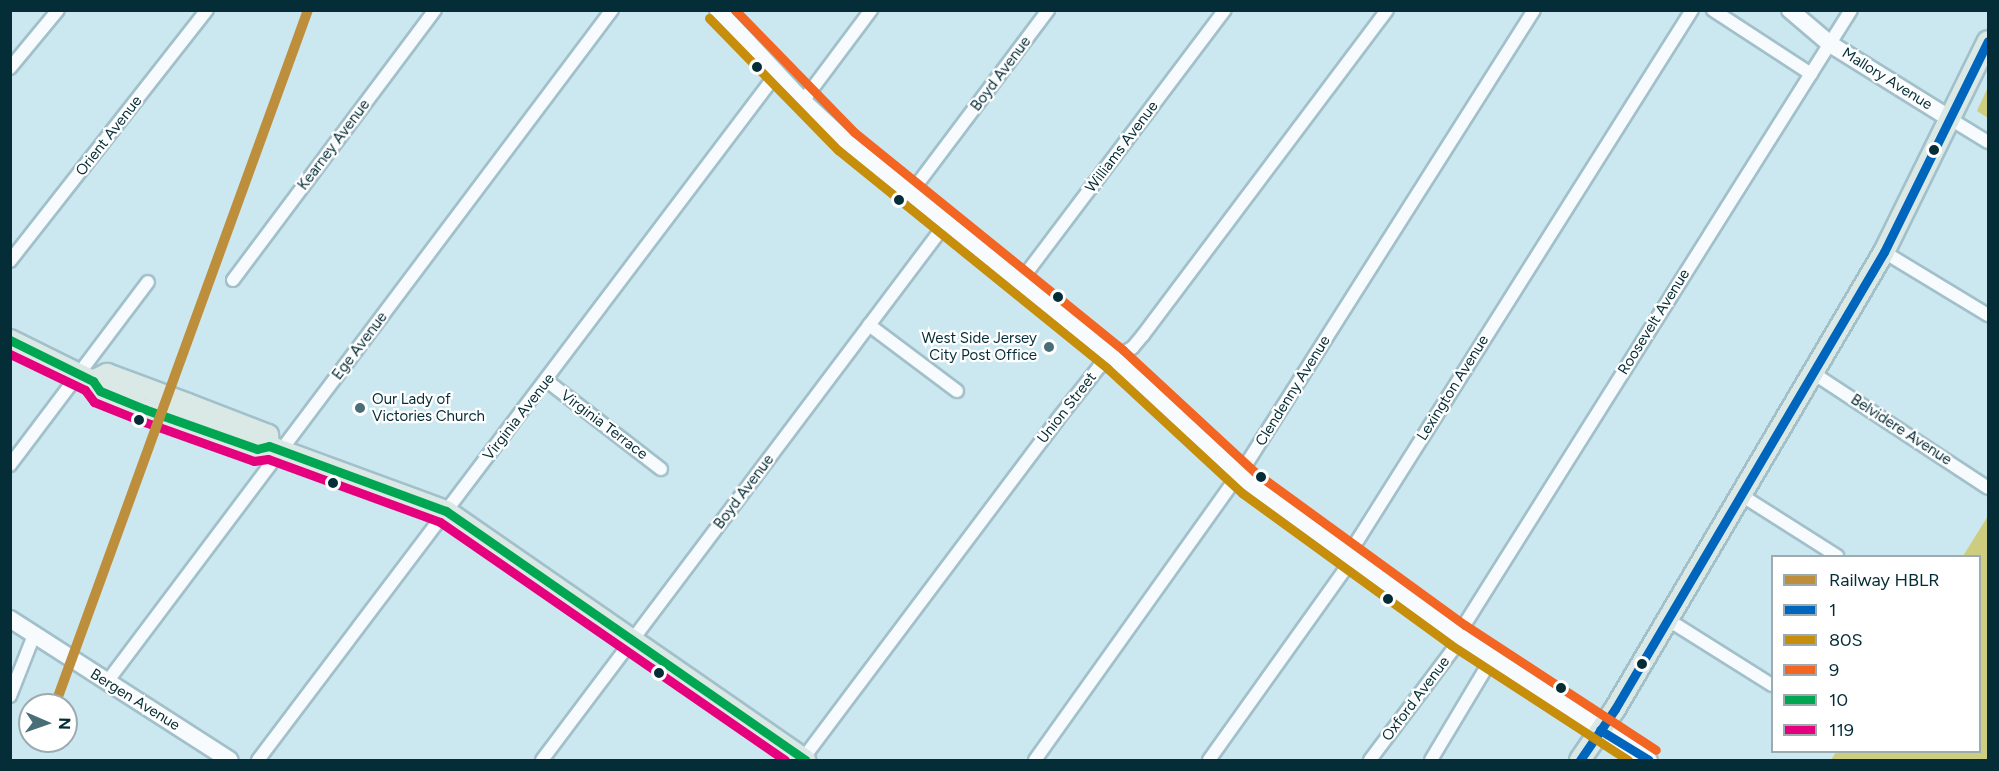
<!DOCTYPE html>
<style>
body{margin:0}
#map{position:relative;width:1999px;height:771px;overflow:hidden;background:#cbe7f0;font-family:Figtree,sans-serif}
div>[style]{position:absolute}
.green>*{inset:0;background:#cecd7f}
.roads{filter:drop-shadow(2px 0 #a2c0ca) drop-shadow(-2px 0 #a2c0ca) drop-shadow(0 2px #a2c0ca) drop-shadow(0 -2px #a2c0ca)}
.street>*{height:12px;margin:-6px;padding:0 6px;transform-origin:6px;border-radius:6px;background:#f7fbfd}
.secondary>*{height:16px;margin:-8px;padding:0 8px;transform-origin:8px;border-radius:8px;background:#f7fbfd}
.primary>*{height:20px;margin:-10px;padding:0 10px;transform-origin:10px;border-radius:10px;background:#dae9e5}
.bus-1>*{height:9px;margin:-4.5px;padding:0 4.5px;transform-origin:4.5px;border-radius:4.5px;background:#0065bd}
.bus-2>*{height:9px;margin:-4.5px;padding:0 4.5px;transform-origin:4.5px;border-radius:4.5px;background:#c68e0b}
.bus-3>*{height:9px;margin:-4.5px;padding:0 4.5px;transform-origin:4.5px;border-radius:4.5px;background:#f26522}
.bus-4>*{height:9px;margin:-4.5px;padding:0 4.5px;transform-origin:4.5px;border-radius:4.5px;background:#00a651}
.bus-5>*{height:9px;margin:-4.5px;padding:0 4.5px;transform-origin:4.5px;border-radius:4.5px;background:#e5007d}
.rail-1>*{height:10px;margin:-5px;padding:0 5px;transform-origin:5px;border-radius:5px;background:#bd8f3d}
.dots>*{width:16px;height:16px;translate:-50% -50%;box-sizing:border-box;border:3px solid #fff;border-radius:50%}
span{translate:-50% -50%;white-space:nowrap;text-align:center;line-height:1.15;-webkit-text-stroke:4.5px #fff;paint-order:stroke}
.street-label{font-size:15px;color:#042d37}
.poi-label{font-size:15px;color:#042d37}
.right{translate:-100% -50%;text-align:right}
.left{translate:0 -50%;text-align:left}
.frame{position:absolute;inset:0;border:12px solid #042d37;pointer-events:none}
.legend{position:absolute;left:1771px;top:555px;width:210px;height:198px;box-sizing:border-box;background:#fff;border:2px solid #9babaf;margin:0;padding:8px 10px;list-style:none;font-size:18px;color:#042d37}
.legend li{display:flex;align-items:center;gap:12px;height:30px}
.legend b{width:30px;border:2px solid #9babaf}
.north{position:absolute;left:18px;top:693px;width:60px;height:60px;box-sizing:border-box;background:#fff;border:2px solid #9babaf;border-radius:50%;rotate:92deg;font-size:16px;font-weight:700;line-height:24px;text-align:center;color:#042d37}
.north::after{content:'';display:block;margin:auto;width:21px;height:27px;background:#4a6e78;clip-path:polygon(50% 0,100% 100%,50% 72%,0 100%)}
</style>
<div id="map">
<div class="green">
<div style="clip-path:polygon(1988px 87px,1988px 118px,1977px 111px)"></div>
<div style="clip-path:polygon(1988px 516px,1988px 760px,1831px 760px,1836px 752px,1980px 752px,1980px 556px,1963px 556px)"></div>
</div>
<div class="roads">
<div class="street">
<div style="left:1713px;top:10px;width:117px;rotate:33.1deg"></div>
<div style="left:10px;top:68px;width:75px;rotate:-50.4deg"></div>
<div style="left:803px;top:101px;width:114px;rotate:-53.2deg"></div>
<div style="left:1952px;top:120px;width:42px;rotate:31.4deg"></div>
<div style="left:910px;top:194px;width:230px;rotate:-53.1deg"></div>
<div style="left:1884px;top:252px;width:122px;rotate:31.2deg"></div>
<div style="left:10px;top:261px;width:319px;rotate:-51.9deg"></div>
<div style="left:233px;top:280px;width:337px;rotate:-53.2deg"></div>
<div style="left:1019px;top:283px;width:342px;rotate:-53deg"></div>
<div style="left:869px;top:325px;width:110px;rotate:36.9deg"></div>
<div style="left:1813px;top:373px;width:209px;rotate:33.3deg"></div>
<div style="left:547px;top:381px;width:144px;rotate:37.7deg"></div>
<div style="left:10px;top:465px;width:229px;rotate:-53deg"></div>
<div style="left:1741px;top:495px;width:114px;rotate:32.4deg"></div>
<div style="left:1667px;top:619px;width:124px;rotate:32.2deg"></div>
<div style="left:107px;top:682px;width:841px;rotate:-53.08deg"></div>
<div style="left:10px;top:696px;width:66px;rotate:-68.5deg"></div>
<div style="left:258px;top:760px;width:861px;rotate:-52.93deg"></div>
<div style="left:542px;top:760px;width:672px;rotate:-53.04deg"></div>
<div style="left:802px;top:760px;width:425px;rotate:-53.1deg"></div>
<div style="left:1057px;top:420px;width:68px;rotate:-51.6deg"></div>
<div style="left:1099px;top:367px;width:39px;rotate:-30deg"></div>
<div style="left:1133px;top:347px;width:16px;rotate:-50deg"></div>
<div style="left:1143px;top:335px;width:406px;rotate:-53.1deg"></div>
<div style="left:1035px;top:760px;width:365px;rotate:-54.5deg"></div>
<div style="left:1247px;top:463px;width:536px;rotate:-57.64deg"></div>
<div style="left:1209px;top:760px;width:232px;rotate:-54.5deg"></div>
<div style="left:1344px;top:571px;width:18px;rotate:-74deg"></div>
<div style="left:1349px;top:554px;width:643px;rotate:-57.77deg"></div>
<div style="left:1370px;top:760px;width:140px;rotate:-53.1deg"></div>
<div style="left:1454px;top:648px;width:14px;rotate:-73deg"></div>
<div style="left:1458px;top:635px;width:738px;rotate:-57.84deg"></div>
<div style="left:1431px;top:760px;width:119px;rotate:-59.1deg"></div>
</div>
<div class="secondary">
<div style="left:718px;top:10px;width:125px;rotate:47deg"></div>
<div style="left:803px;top:101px;width:59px;rotate:42.9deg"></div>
<div style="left:846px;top:141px;width:346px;rotate:39deg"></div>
<div style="left:1115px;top:359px;width:183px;rotate:42.8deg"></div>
<div style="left:1249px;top:483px;width:258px;rotate:36deg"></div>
<div style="left:1458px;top:635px;width:228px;rotate:33.2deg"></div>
<div style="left:1790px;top:10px;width:52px;rotate:40.4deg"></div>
<div style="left:1830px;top:44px;width:144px;rotate:31.9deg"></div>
<div style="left:10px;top:619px;width:261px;rotate:32.7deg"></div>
</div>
<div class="primary">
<div style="left:10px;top:340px;width:93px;rotate:26.3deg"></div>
<div style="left:93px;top:381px;width:12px;rotate:55deg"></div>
<div style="left:100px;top:391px;width:48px;rotate:22.2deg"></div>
<div style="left:144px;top:409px;width:120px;rotate:19.5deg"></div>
<div style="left:257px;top:449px;width:12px;rotate:-14deg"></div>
<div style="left:269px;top:446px;width:189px;rotate:20.2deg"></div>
<div style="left:446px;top:511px;width:437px;rotate:34.7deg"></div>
<div style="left:93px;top:381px;width:16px;rotate:-27deg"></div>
<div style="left:107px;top:374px;width:86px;rotate:20.3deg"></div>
<div style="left:188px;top:404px;width:86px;rotate:21.2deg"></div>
<div style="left:268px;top:435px;width:11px;rotate:85deg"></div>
<div style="left:1580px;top:760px;width:62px;rotate:-55.5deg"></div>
<div style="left:1615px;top:709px;width:530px;rotate:-59.52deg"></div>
<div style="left:1884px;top:252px;width:235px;rotate:-63.8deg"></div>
</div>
</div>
<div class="bus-1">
<div style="left:1600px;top:730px;width:57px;rotate:31.5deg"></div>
<div style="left:1580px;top:760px;width:62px;rotate:-55.5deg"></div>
<div style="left:1615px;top:709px;width:530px;rotate:-59.52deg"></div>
<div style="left:1884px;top:252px;width:235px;rotate:-63.8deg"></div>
</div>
<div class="bus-2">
<div style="left:709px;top:18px;width:185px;rotate:45.7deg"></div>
<div style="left:838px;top:150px;width:346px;rotate:39deg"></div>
<div style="left:1107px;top:368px;width:184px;rotate:42.8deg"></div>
<div style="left:1242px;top:493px;width:258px;rotate:36deg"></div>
<div style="left:1451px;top:645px;width:211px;rotate:33deg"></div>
</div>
<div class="bus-3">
<div style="left:735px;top:10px;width:170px;rotate:45.7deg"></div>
<div style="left:854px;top:132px;width:346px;rotate:39deg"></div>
<div style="left:1123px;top:350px;width:183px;rotate:42.8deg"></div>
<div style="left:1257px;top:474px;width:257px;rotate:36deg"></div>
<div style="left:1465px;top:625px;width:228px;rotate:33.2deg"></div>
</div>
<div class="bus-4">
<div style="left:10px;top:340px;width:93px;rotate:26.3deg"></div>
<div style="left:93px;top:381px;width:12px;rotate:55deg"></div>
<div style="left:100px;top:391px;width:48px;rotate:22.2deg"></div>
<div style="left:144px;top:409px;width:120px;rotate:19.5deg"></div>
<div style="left:257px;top:449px;width:12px;rotate:-14deg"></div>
<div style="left:269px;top:446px;width:189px;rotate:20.2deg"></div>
<div style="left:446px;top:511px;width:437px;rotate:34.7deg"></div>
</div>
<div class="bus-5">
<div style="left:10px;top:354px;width:83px;rotate:25.6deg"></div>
<div style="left:85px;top:390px;width:15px;rotate:53deg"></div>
<div style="left:94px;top:402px;width:48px;rotate:21.8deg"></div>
<div style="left:139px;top:420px;width:122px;rotate:19.6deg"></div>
<div style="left:254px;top:461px;width:14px;rotate:-8deg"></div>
<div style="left:268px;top:459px;width:183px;rotate:20.1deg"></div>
<div style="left:440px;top:522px;width:419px;rotate:34.6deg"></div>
</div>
<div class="rail-1">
<div style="left:55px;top:705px;width:740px;rotate:-70deg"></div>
</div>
<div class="dots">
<div style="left:757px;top:67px;background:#042d37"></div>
<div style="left:1934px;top:150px;background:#042d37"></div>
<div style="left:899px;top:200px;background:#042d37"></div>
<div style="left:1058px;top:297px;background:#042d37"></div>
<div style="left:1049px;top:347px;background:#4a6e78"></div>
<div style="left:360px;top:408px;background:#4a6e78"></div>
<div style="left:139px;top:420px;background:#042d37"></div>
<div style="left:1261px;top:477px;background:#042d37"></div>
<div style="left:333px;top:483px;background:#042d37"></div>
<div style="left:1388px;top:599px;background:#042d37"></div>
<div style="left:1642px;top:664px;background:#042d37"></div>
<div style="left:659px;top:673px;background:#042d37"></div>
<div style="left:1561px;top:688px;background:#042d37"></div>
</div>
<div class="street-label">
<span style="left:1001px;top:74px;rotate:-53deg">Boyd Avenue</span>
<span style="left:1887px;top:79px;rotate:32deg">Mallory Avenue</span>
<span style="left:109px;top:136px;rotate:-52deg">Orient Avenue</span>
<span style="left:334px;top:145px;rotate:-53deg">Kearney Avenue</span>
<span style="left:1122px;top:147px;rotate:-53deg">Williams Avenue</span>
<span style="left:1654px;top:322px;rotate:-58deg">Roosevelt Avenue</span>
<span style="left:360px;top:346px;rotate:-53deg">Ege Avenue</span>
<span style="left:1453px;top:388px;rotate:-58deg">Lexington Avenue</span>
<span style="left:1293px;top:391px;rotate:-58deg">Clendenny Avenue</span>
<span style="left:1067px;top:408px;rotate:-52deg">Union Street</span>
<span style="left:519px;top:417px;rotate:-52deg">Virginia Avenue</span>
<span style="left:604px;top:425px;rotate:37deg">Virginia Terrace</span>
<span style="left:1901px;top:430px;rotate:33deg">Belvidere Avenue</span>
<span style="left:744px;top:492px;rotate:-53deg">Boyd Avenue</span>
<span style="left:1416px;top:699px;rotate:-53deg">Oxford Avenue</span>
<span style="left:135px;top:700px;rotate:32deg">Bergen Avenue</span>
</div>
<div class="poi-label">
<span class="right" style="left:1037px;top:347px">West Side Jersey<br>City Post Office</span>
<span class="left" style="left:372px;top:408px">Our Lady of<br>Victories Church</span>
</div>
<div class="frame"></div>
<ul class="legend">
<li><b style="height:8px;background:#bd8f3d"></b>Railway HBLR</li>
<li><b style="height:8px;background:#0065bd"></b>1</li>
<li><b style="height:8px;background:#c68e0b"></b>80S</li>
<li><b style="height:8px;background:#f26522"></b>9</li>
<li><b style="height:8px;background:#00a651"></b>10</li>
<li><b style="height:8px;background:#e5007d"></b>119</li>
</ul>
<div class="north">N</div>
</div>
